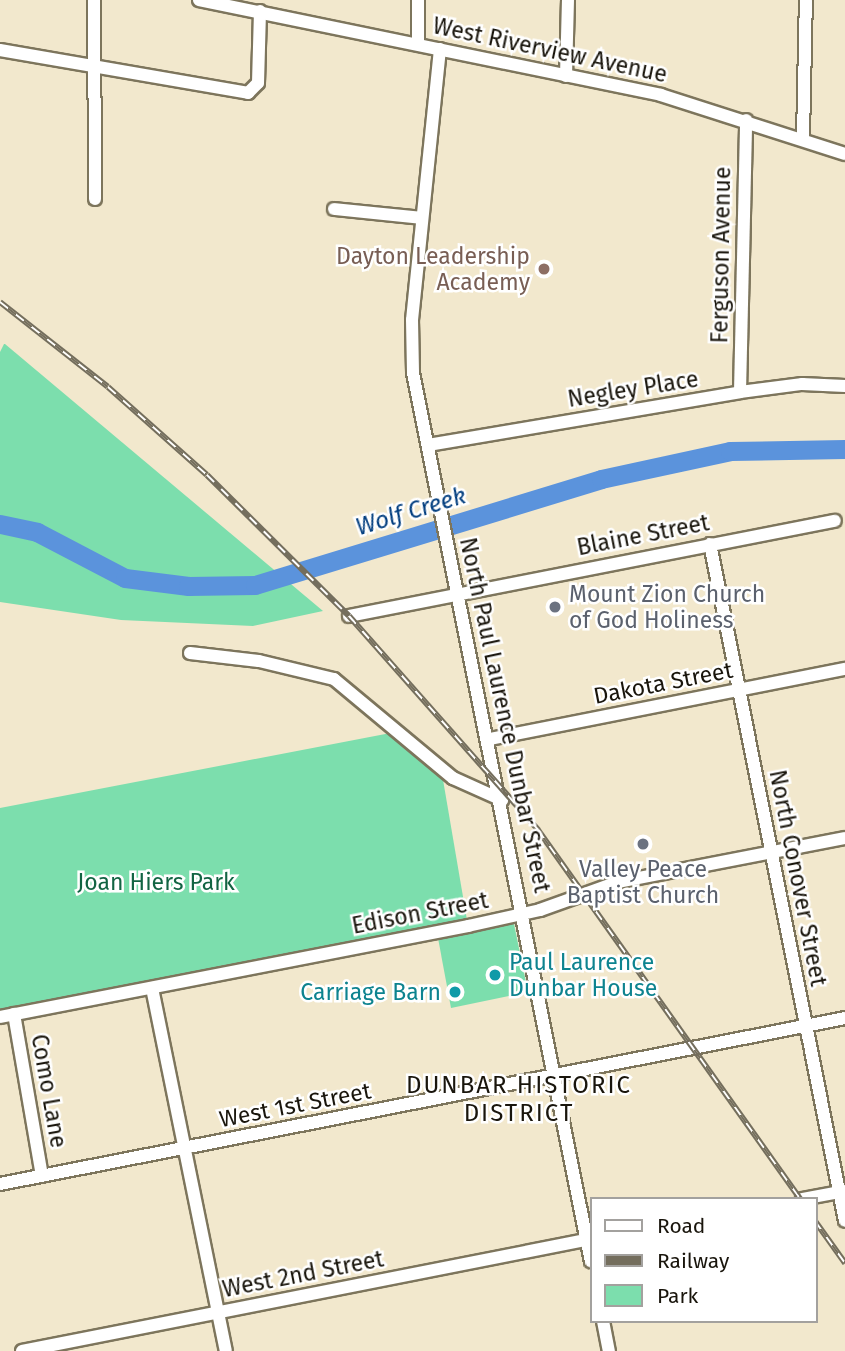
<!DOCTYPE html>
<style>
body{margin:0}
#map{position:relative;width:845px;height:1351px;overflow:hidden;background:#f2e8cd;font-family:"Fira Sans",sans-serif}
div>[style]{position:absolute}
.green>*{inset:0;background:#7cdead}
.river>*{height:19px;margin:-9.5px;padding:0 9.5px;transform-origin:9.5px;border-radius:9.5px;background:#5b93dc}
.roads{filter:drop-shadow(2px 0 #7d755c) drop-shadow(-2px 0 #7d755c) drop-shadow(0 2px #7d755c) drop-shadow(0 -2px #7d755c)}
.minor>*{height:12px;margin:-6px;padding:0 6px;transform-origin:6px;border-radius:6px;background:#fff}
.rail>*{height:6px;margin-top:-3px;transform-origin:0;background:repeating-linear-gradient(90deg,#fff 0 10px,#746e5d 0 20px);box-sizing:border-box;border-block:2px solid #746e5d}
.dots>*{width:19px;height:19px;translate:-50% -50%;box-sizing:border-box;border:4px solid #fff;border-radius:50%}
span{translate:-50% -50%;white-space:nowrap;text-align:center;line-height:1.15;-webkit-text-stroke:5px #fff;paint-order:stroke}
.street-label{font-size:23px;color:#19150c}
.education-label{font-size:23px;color:#785e54}
.right{translate:-100% -50%;text-align:right}
.worship-label{font-size:23px;color:#5b616d}
.left{translate:0 -50%;text-align:left}
.park-label{font-size:23px;color:#126443}
.culture-label{font-size:23px;color:#0d838f}
.water-label{font-size:24px;color:#023e7f;font-style:italic}
.neighbourhood-label{font-size:24px;color:#19150c;letter-spacing:2px}
.legend{position:absolute;left:590px;top:1197px;width:228px;height:126px;box-sizing:border-box;background:#fff;border:2px solid #a3a19e;margin:0;padding:9px 12px;list-style:none;font-size:21px;color:#19150c}
.legend li{display:flex;align-items:center;gap:14px;height:35px}
.legend b{width:35px;border:2px solid #a3a19e}
</style>
<div id="map">
<div class="green">
<div style="clip-path:polygon(4px 344px,5px 344px,323px 611px,253px 626px,121px 620px,0 602px,0 352px)"></div>
<div style="clip-path:polygon(401px 731px,441px 768px,468px 926px,0 1017px,0 808px)"></div>
<div style="clip-path:polygon(514px 924px,528px 992px,451px 1008px,438px 938px)"></div>
</div>
<div class="river">
<div style="left:0;top:524px;width:38px;rotate:12deg"></div>
<div style="left:37px;top:532px;width:99px;rotate:27.6deg"></div>
<div style="left:125px;top:578px;width:64px;rotate:7.2deg"></div>
<div style="left:188px;top:586px;width:67px;rotate:-0.9deg"></div>
<div style="left:255px;top:585px;width:362px;rotate:-17deg"></div>
<div style="left:601px;top:479px;width:132px;rotate:-12.2deg"></div>
<div style="left:730px;top:451px;width:115px;rotate:-1deg"></div>
</div>
<div class="roads">
<div class="minor">
<div style="left:94px;top:0;width:199px;rotate:89.7deg"></div>
<div style="left:199px;top:0;width:472px;rotate:11.6deg"></div>
<div style="left:661px;top:95px;width:193px;rotate:17.8deg"></div>
<div style="left:418px;top:44px;width:44px;rotate:-90deg"></div>
<div style="left:440px;top:49px;width:272px;rotate:95.9deg"></div>
<div style="left:412px;top:320px;width:53px;rotate:88.9deg"></div>
<div style="left:413px;top:373px;width:906px;rotate:78.67deg"></div>
<div style="left:0;top:50px;width:252px;rotate:9.8deg"></div>
<div style="left:248px;top:93px;width:14px;rotate:-45deg"></div>
<div style="left:258px;top:83px;width:72px;rotate:-88.4deg"></div>
<div style="left:566px;top:76px;width:76px;rotate:-88.5deg"></div>
<div style="left:803px;top:138px;width:138px;rotate:-88.8deg"></div>
<div style="left:334px;top:209px;width:88px;rotate:5.8deg"></div>
<div style="left:740px;top:392px;width:272px;rotate:-88.7deg"></div>
<div style="left:428px;top:445px;width:316px;rotate:-9.6deg"></div>
<div style="left:740px;top:392px;width:63px;rotate:-7.4deg"></div>
<div style="left:802px;top:384px;width:43px;rotate:2.7deg"></div>
<div style="left:710px;top:544px;width:690px;rotate:78.72deg"></div>
<div style="left:349px;top:616px;width:495px;rotate:-11.1deg"></div>
<div style="left:190px;top:653px;width:69px;rotate:6.6deg"></div>
<div style="left:259px;top:661px;width:77px;rotate:13.5deg"></div>
<div style="left:334px;top:679px;width:155px;rotate:39.8deg"></div>
<div style="left:453px;top:778px;width:54px;rotate:24.2deg"></div>
<div style="left:490px;top:739px;width:362px;rotate:-11.2deg"></div>
<div style="left:152px;top:988px;width:370px;rotate:78.5deg"></div>
<div style="left:14px;top:1014px;width:164px;rotate:80.2deg"></div>
<div style="left:0;top:1017px;width:477px;rotate:-11deg"></div>
<div style="left:468px;top:926px;width:74px;rotate:-12.5deg"></div>
<div style="left:540px;top:910px;width:83px;rotate:-19.7deg"></div>
<div style="left:618px;top:882px;width:231px;rotate:-11deg"></div>
<div style="left:0;top:1184px;width:861px;rotate:-11.11deg"></div>
<div style="left:802px;top:1199px;width:44px;rotate:-10.5deg"></div>
<div style="left:603px;top:1321px;width:31px;rotate:79deg"></div>
<div style="left:22px;top:1351px;width:580px;rotate:-11.14deg"></div>
</div>
</div>
<div class="rail">
<div style="left:0;top:302px;width:137px;rotate:38.2deg"></div>
<div style="left:108px;top:387px;width:132px;rotate:41.6deg"></div>
<div style="left:207px;top:475px;width:200px;rotate:44.8deg"></div>
<div style="left:349px;top:616px;width:286px;rotate:48.5deg"></div>
<div style="left:538px;top:830px;width:453px;rotate:54.6deg"></div>
<div style="left:815px;top:1221px;width:52px;rotate:54.5deg"></div>
</div>
<div class="dots">
<div style="left:544px;top:269px;background:#8d6e63"></div>
<div style="left:555px;top:607px;background:#6b7280"></div>
<div style="left:643px;top:844px;background:#6b7280"></div>
<div style="left:495px;top:975px;background:#0f9aa8"></div>
<div style="left:455px;top:992px;background:#0f9aa8"></div>
</div>
<div class="street-label">
<span style="left:550px;top:50px;rotate:12deg">West Riverview Avenue</span>
<span style="left:721px;top:255px;rotate:-89deg">Ferguson Avenue</span>
<span style="left:633px;top:389px;rotate:-9deg">Negley Place</span>
<span style="left:643px;top:535px;rotate:-11deg">Blaine Street</span>
<span style="left:663px;top:683px;rotate:-11deg">Dakota Street</span>
<span style="left:505px;top:715px;rotate:78deg">North Paul Laurence Dunbar Street</span>
<span style="left:798px;top:878px;rotate:79deg">North Conover Street</span>
<span style="left:420px;top:913px;rotate:-11deg">Edison Street</span>
<span style="left:49px;top:1091px;rotate:80deg">Como Lane</span>
<span style="left:295px;top:1105px;rotate:-11deg">West 1st Street</span>
<span style="left:303px;top:1274px;rotate:-11deg">West 2nd Street</span>
</div>
<div class="education-label">
<span class="right" style="left:530px;top:269px">Dayton Leadership<br>Academy</span>
</div>
<div class="worship-label">
<span class="left" style="left:569px;top:607px">Mount Zion Church<br>of God Holiness</span>
<span style="left:643px;top:882px">Valley Peace<br>Baptist Church</span>
</div>
<div class="park-label">
<span style="left:156px;top:882px">Joan Hiers Park</span>
</div>
<div class="culture-label">
<span class="left" style="left:509px;top:975px">Paul Laurence<br>Dunbar House</span>
<span class="right" style="left:441px;top:992px">Carriage Barn</span>
</div>
<div class="water-label">
<span style="left:411px;top:512px;rotate:-17deg">Wolf Creek</span>
</div>
<div class="neighbourhood-label">
<span style="left:519px;top:1100px">DUNBAR HISTORIC<br>DISTRICT</span>
</div>
<ul class="legend">
<li><b style="height:9px;background:#fff"></b>Road</li>
<li><b style="height:9px;background:#746e5d"></b>Railway</li>
<li><b style="height:19px;background:#7cdead"></b>Park</li>
</ul>
</div>
